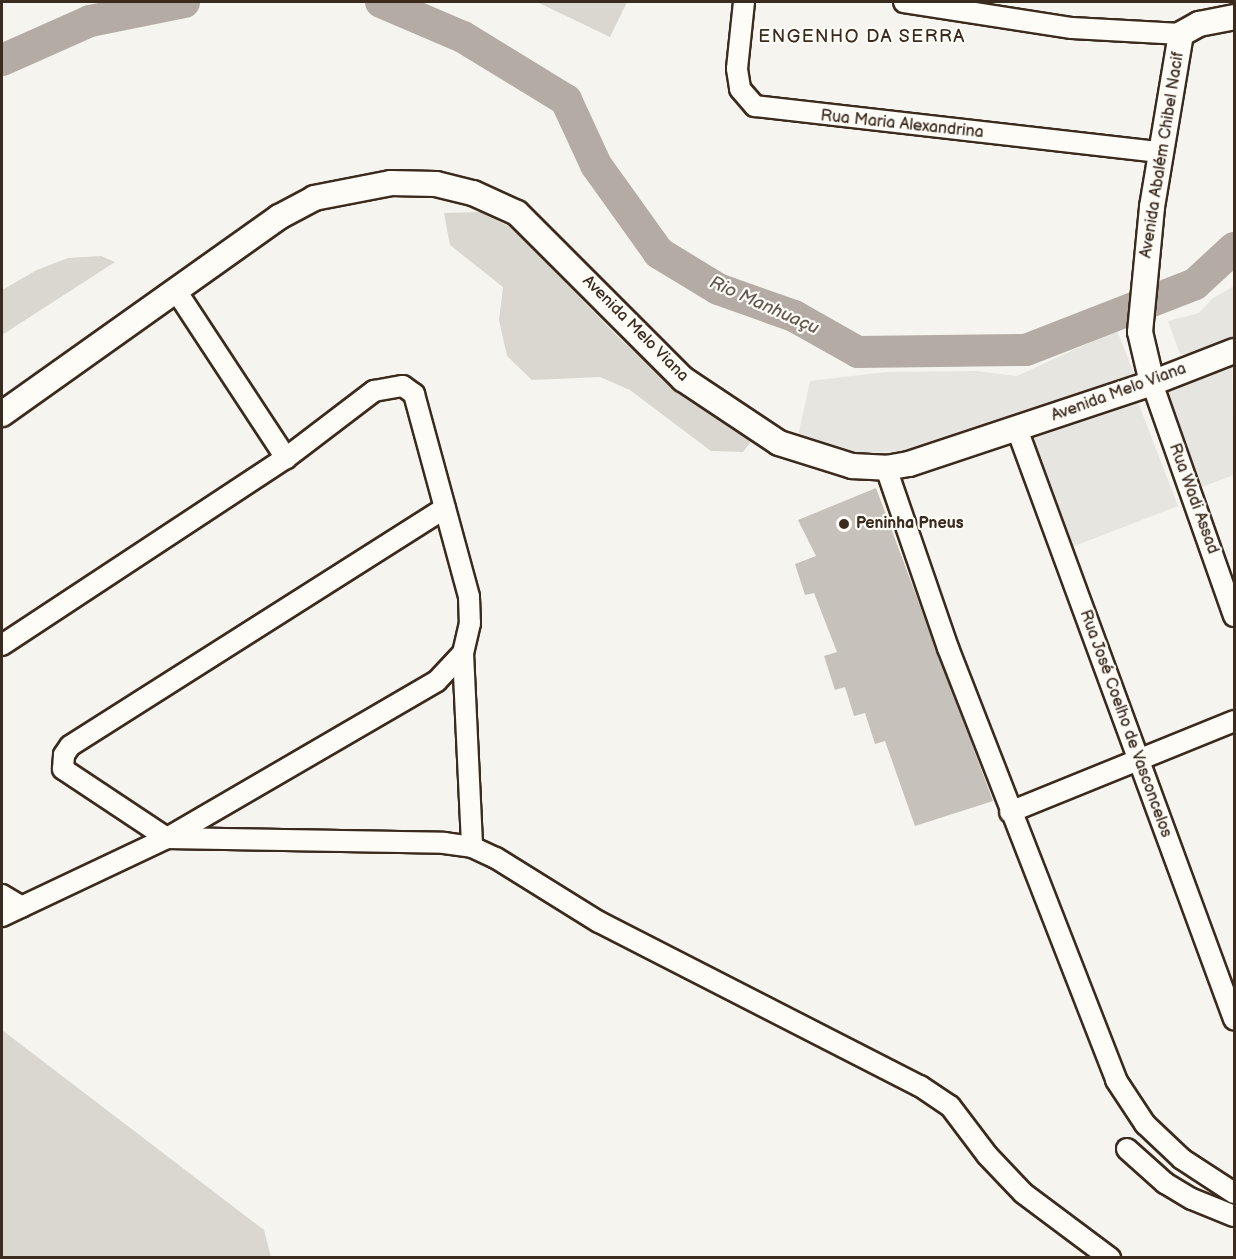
<!DOCTYPE html>
<meta charset="utf-8">
<style>
body{margin:0}
#map{position:relative;width:1236px;height:1259px;overflow:hidden;background:#f5f4ee;font-family:"Balsamiq Sans",sans-serif}
div>[style]{position:absolute}
.built>*{inset:0;background:#e7e5df}
.green>*{inset:0;background:#dad6d0}
.river>*{height:32px;margin:-16px;padding:0 16px;transform-origin:16px;border-radius:16px;background:#b4aca4}
.building>*{inset:0;background:#c7c1bb}
.roads{filter:drop-shadow(2px 0 #3b2a1e) drop-shadow(-2px 0 #3b2a1e) drop-shadow(0 2px #3b2a1e) drop-shadow(0 -2px #3b2a1e)}
.minor>*{height:20px;margin:-10px;padding:0 10px;transform-origin:10px;border-radius:10px;background:#fdfcf7}
.major>*{height:24px;margin:-12px;padding:0 12px;transform-origin:12px;border-radius:12px;background:#fdfcf7}
.dots>*{width:16px;height:16px;translate:-50% -50%;box-sizing:border-box;border:3px solid #fdfcf7;border-radius:50%}
span{translate:-50% -50%;white-space:nowrap;text-align:center;line-height:1.15;-webkit-text-stroke:4.5px #fdfcf7;paint-order:stroke}
.street-label{font-size:16px;color:#3b2a1e}
.poi-label{font-size:16px;color:#3b2a1e;font-weight:700}
.left{translate:0 -50%;text-align:left}
.neighbourhood-label{font-size:18px;color:#3b2a1e;letter-spacing:1.5px}
.water-label{font-size:18px;color:#65584d;font-style:italic}
.frame{position:absolute;inset:0;border:3px solid #3b2a1e;pointer-events:none}
</style>
<div id="map">
<div class="built">
<div style="clip-path:polygon(1234px 286px,1234px 340px,1196px 355px,1180px 354px,1168px 321px,1199px 313px,1213px 298px)"></div>
<div style="clip-path:polygon(1117px 330px,1134px 374px,1029px 416px,901px 451px,852px 454px,797px 441px,810px 381px,886px 372px,976px 371px,1017px 376px)"></div>
<div style="clip-path:polygon(1232px 365px,1234px 475px,1202px 487px,1167px 390px)"></div>
<div style="clip-path:polygon(1136px 397px,1178px 506px,1072px 547px,1027px 431px)"></div>
</div>
<div class="green">
<div style="clip-path:polygon(537px 2px,627px 2px,610px 37px)"></div>
<div style="clip-path:polygon(481px 212px,512px 228px,620px 339px,694px 401px,752px 440px,743px 452px,711px 451px,630px 390px,600px 377px,532px 380px,507px 356px,499px 320px,503px 287px,450px 245px,444px 213px)"></div>
<div style="clip-path:polygon(101px 256px,115px 262px,2px 335px,2px 290px,37px 270px,68px 258px)"></div>
<div style="clip-path:polygon(2px 1030px,264px 1230px,271px 1257px,2px 1257px)"></div>
</div>
<div class="river">
<div style="left:381px;top:2px;width:89px;rotate:23.1deg"></div>
<div style="left:463px;top:37px;width:121px;rotate:31.5deg"></div>
<div style="left:566px;top:100px;width:72px;rotate:65.2deg"></div>
<div style="left:596px;top:165px;width:108px;rotate:54.4deg"></div>
<div style="left:659px;top:253px;width:69px;rotate:31.4deg"></div>
<div style="left:718px;top:289px;width:81px;rotate:19.6deg"></div>
<div style="left:794px;top:316px;width:73px;rotate:29.4deg"></div>
<div style="left:858px;top:352px;width:168px;rotate:-0.7deg"></div>
<div style="left:1026px;top:350px;width:181px;rotate:-21.3deg"></div>
<div style="left:1195px;top:284px;width:53px;rotate:-42.7deg"></div>
<div style="left:2px;top:60px;width:96px;rotate:-23.9deg"></div>
<div style="left:90px;top:21px;width:96px;rotate:-11.4deg"></div>
</div>
<div class="building">
<div style="clip-path:polygon(876px 488px,993px 801px,915px 826px,885px 741px,875px 744px,865px 713px,854px 716px,845px 687px,835px 690px,824px 656px,837px 652px,814px 593px,805px 595px,795px 564px,816px 556px,798px 520px)"></div>
</div>
<div class="roads">
<div class="minor">
<div style="left:744px;top:2px;width:67px;rotate:96deg"></div>
<div style="left:737px;top:69px;width:20px;rotate:81deg"></div>
<div style="left:740px;top:89px;width:23px;rotate:49deg"></div>
<div style="left:755px;top:106px;width:408px;rotate:6.5deg"></div>
<div style="left:904px;top:2px;width:170px;rotate:8.8deg"></div>
<div style="left:1072px;top:28px;width:109px;rotate:3.2deg"></div>
<div style="left:177px;top:292px;width:199px;rotate:56.7deg"></div>
<div style="left:1152px;top:383px;width:247px;rotate:70.6deg"></div>
<div style="left:1017px;top:429px;width:629px;rotate:69.81deg"></div>
<div style="left:886px;top:468px;width:190px;rotate:71deg"></div>
<div style="left:948px;top:648px;width:464px;rotate:68.7deg"></div>
<div style="left:1116px;top:1080px;width:53px;rotate:56.6deg"></div>
<div style="left:1145px;top:1124px;width:51px;rotate:43.4deg"></div>
<div style="left:1182px;top:1159px;width:62px;rotate:33.2deg"></div>
<div style="left:445px;top:508px;width:444px;rotate:147.6deg"></div>
<div style="left:70px;top:746px;width:11px;rotate:124deg"></div>
<div style="left:64px;top:755px;width:14px;rotate:94deg"></div>
<div style="left:63px;top:769px;width:125px;rotate:33.6deg"></div>
<div style="left:167px;top:838px;width:277px;rotate:1deg"></div>
<div style="left:444px;top:843px;width:28px;rotate:8deg"></div>
<div style="left:472px;top:847px;width:26px;rotate:25deg"></div>
<div style="left:496px;top:858px;width:121px;rotate:31.9deg"></div>
<div style="left:599px;top:922px;width:360px;rotate:27.1deg"></div>
<div style="left:920px;top:1086px;width:36px;rotate:34deg"></div>
<div style="left:950px;top:1106px;width:61px;rotate:52.9deg"></div>
<div style="left:987px;top:1155px;width:52px;rotate:46.5deg"></div>
<div style="left:1023px;top:1193px;width:109px;rotate:36.8deg"></div>
<div style="left:2px;top:645px;width:340px;rotate:-33.4deg"></div>
<div style="left:286px;top:458px;width:111px;rotate:-37.3deg"></div>
<div style="left:374px;top:391px;width:29px;rotate:-10deg"></div>
<div style="left:403px;top:386px;width:14px;rotate:36deg"></div>
<div style="left:414px;top:394px;width:210px;rotate:74.8deg"></div>
<div style="left:469px;top:597px;width:26px;rotate:88deg"></div>
<div style="left:470px;top:623px;width:31px;rotate:103deg"></div>
<div style="left:463px;top:653px;width:38px;rotate:133deg"></div>
<div style="left:437px;top:681px;width:312px;rotate:149.8deg"></div>
<div style="left:167px;top:838px;width:183px;rotate:154.7deg"></div>
<div style="left:463px;top:653px;width:194px;rotate:87.3deg"></div>
<div style="left:1010px;top:812px;width:242px;rotate:-22.1deg"></div>
<div style="left:2px;top:895px;width:23px;rotate:31deg"></div>
<div style="left:1127px;top:1149px;width:51px;rotate:41.8deg"></div>
<div style="left:1165px;top:1183px;width:31px;rotate:31deg"></div>
<div style="left:1192px;top:1199px;width:45px;rotate:22deg"></div>
</div>
<div class="major">
<div style="left:1152px;top:383px;width:52px;rotate:-103.2deg"></div>
<div style="left:1140px;top:332px;width:126px;rotate:-84.5deg"></div>
<div style="left:1152px;top:207px;width:175px;rotate:-80.5deg"></div>
<div style="left:1181px;top:34px;width:21px;rotate:-29deg"></div>
<div style="left:1199px;top:24px;width:36px;rotate:-11deg"></div>
<div style="left:2px;top:414px;width:340px;rotate:-35.4deg"></div>
<div style="left:279px;top:217px;width:40px;rotate:-28deg"></div>
<div style="left:314px;top:198px;width:78px;rotate:-11deg"></div>
<div style="left:391px;top:183px;width:45px;rotate:1.3deg"></div>
<div style="left:436px;top:184px;width:38px;rotate:14deg"></div>
<div style="left:473px;top:193px;width:48px;rotate:24.4deg"></div>
<div style="left:517px;top:213px;width:235px;rotate:45deg"></div>
<div style="left:683px;top:379px;width:115px;rotate:33.7deg"></div>
<div style="left:779px;top:443px;width:77px;rotate:17.5deg"></div>
<div style="left:852px;top:466px;width:34px;rotate:3deg"></div>
<div style="left:886px;top:468px;width:23px;rotate:-10deg"></div>
<div style="left:909px;top:464px;width:256px;rotate:-18.4deg"></div>
<div style="left:1152px;top:383px;width:88px;rotate:-21.3deg"></div>
</div>
</div>
<div class="dots">
<div style="left:844px;top:524px;background:#3b2a1e"></div>
</div>
<div class="street-label">
<span style="left:902px;top:125px;rotate:6deg">Rua Maria Alexandrina</span>
<span style="left:1163px;top:155px;rotate:-81deg">Avenida Abalém Chibel Nacif</span>
<span style="left:635px;top:329px;rotate:45deg">Avenida Melo Viana</span>
<span style="left:1119px;top:393px;rotate:-20deg">Avenida Melo Viana</span>
<span style="left:1193px;top:499px;rotate:70deg">Rua Wadi Assad</span>
<span style="left:1125px;top:724px;rotate:70deg">Rua José Coelho de Vasconcelos</span>
</div>
<div class="poi-label">
<span class="left" style="left:856px;top:524px">Peninha Pneus</span>
</div>
<div class="neighbourhood-label">
<span style="left:862px;top:37px">ENGENHO DA SERRA</span>
</div>
<div class="water-label">
<span style="left:764px;top:306px;rotate:24deg">Rio Manhuaçu</span>
</div>
<div class="frame"></div>
</div>
